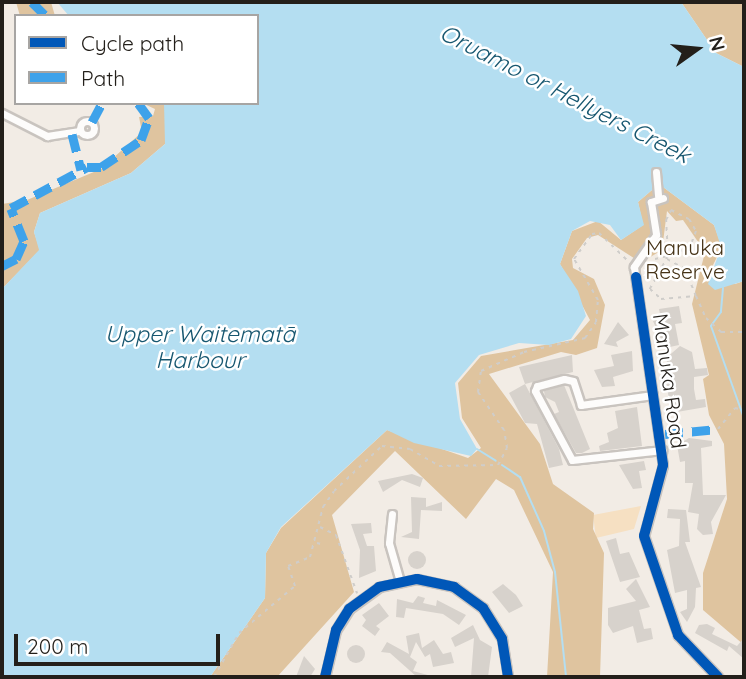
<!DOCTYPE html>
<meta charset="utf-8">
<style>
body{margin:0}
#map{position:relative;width:746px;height:679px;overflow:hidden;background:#f2ece5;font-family:Quicksand,sans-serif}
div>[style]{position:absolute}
.green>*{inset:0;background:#f6e0c2}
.forest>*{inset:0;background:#dfc49f}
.water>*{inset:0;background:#b4def1}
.stream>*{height:2px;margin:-1px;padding:0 1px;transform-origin:1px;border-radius:1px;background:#b4def1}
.building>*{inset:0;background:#d7d2cc}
.round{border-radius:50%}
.path>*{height:2px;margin-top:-1px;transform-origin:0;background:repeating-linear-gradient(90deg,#cfcdca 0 3.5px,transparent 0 8.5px)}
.roads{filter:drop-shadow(2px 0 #c9c4bf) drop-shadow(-2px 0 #c9c4bf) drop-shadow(0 2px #c9c4bf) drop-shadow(0 -2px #c9c4bf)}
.minor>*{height:7px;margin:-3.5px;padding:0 3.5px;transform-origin:3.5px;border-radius:3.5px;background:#fdfcfb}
.minor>.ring{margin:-3.5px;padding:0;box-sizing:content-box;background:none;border:7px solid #fdfcfb;border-radius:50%}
.quiet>*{height:9px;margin-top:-4.5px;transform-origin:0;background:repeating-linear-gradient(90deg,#3ea2ea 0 18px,transparent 0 27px)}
.cycleway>*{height:10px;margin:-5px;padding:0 5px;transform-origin:5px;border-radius:5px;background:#0057b8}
span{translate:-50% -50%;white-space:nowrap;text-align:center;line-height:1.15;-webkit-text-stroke:5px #fff;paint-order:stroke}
.park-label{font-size:21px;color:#453216}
.street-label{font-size:21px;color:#231f1a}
.water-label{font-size:23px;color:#175770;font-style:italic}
.frame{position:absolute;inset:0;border:4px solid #231f1a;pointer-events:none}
.legend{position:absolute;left:14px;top:14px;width:245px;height:91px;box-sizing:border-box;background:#fff;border:2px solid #a7a5a3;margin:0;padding:9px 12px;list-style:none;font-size:21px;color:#231f1a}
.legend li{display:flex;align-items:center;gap:14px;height:35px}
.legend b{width:35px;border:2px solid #a7a5a3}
.north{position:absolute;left:662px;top:14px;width:70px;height:70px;-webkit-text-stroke:5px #fff;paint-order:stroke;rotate:75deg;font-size:19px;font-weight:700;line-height:28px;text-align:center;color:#231f1a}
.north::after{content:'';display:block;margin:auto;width:24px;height:32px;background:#231f1a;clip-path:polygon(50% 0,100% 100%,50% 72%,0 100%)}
.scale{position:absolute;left:14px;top:634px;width:206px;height:32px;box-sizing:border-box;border:4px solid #231f1a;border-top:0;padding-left:9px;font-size:21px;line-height:24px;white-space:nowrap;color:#231f1a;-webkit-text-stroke:5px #fff;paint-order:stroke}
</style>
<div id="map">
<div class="green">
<div style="clip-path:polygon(641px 506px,634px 529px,596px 538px,593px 515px)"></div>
</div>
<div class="forest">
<div style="clip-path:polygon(16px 2px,51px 2px,55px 16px,20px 16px)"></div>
<div style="clip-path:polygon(681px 2px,744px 2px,744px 67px,716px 53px)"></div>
<div style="clip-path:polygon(142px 103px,165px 105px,165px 144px,131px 173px,40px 213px,34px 232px,40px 250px,2px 289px,2px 204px,27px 200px,101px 169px,142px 132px,139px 117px,153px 116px,155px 109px)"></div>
<div style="clip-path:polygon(659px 184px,714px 225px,722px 247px,712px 267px,735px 284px,744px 281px,744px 645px,703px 610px,703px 573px,727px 499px,724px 444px,709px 415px,703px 379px,709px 375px,692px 304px,705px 252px,683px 220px,676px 221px,667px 211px,662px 250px,652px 256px,640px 262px,598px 235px,587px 238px,572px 259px,573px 268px,594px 279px,605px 305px,597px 348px,576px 355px,561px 352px,489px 374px,540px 444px,553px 484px,594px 513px,593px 529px,604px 553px,600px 677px,547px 677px,553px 572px,514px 490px,496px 479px,466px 519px,395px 451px,332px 515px,354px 592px,277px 677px,210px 677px,265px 598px,266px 553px,281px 528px,387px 430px,468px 458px,481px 448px,462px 418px,458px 383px,481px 356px,573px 340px,590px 320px,560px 264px,572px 231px,598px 221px,621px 240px,643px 225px,638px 202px)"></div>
</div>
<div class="water">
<div style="clip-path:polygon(57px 2px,681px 2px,716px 53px,744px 67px,744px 281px,715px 290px,708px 284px,721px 247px,714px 225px,659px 184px,638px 202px,644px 225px,621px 240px,610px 225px,590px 221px,572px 231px,560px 264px,578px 291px,586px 316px,571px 339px,549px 345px,519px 343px,479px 355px,455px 383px,460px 419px,477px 449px,471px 456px,414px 443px,387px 430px,281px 527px,266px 553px,265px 598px,210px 677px,2px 677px,2px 289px,39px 250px,34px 232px,40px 213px,131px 173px,165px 144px,164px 103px,257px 103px,257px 16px,69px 16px)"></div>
</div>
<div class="stream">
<div style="left:723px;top:288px;width:24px;rotate:95deg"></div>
<div style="left:721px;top:312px;width:17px;rotate:126deg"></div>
<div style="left:711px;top:326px;width:98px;rotate:70.3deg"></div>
<div style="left:477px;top:449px;width:22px;rotate:32deg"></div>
<div style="left:502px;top:465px;width:22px;rotate:34deg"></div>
<div style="left:520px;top:477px;width:59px;rotate:66deg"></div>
<div style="left:544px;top:531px;width:42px;rotate:75deg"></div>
<div style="left:555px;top:572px;width:106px;rotate:84deg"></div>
</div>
<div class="building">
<div style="clip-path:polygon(679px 306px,682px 323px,675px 324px,679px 345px,665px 348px,653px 321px,661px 319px,659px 309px)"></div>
<div style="clip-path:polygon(618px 322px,629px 335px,616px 342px,618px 347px,604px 344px)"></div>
<div style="clip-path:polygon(680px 346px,692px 352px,695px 369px,707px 368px,708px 375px,694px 377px,694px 389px,696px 400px,705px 399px,706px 407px,671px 413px,665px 374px,676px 372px,665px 359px)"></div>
<div style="clip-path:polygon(632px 351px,633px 371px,613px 377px,615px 386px,602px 387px,594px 370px,614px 366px,611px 355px)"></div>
<div style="clip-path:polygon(572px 355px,573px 372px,525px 384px,559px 449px,563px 465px,549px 468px,537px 424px,525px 423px,509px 393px,525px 384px,519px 367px)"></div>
<div style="clip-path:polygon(564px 385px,590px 449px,582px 453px,576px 453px,554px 414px,559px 412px,555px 402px,545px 397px,544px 391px)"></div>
<div style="clip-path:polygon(637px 407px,642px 446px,600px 451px,599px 446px,609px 442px,607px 433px,618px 428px,615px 411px)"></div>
<div style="clip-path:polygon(689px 438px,712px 441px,712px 446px,701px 448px,703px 495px,726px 495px,711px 522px,713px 534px,703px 535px,697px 529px,699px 514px,688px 512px,693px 483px,685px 483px,685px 461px,680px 462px,677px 445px)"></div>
<div style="clip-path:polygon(644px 461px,646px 470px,639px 471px,642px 488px,633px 489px,619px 465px)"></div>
<div style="clip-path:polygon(412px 474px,423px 478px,420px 487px,402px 480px,383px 492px,378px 481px)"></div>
<div style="clip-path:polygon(411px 497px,426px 498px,426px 507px,442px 502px,442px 511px,421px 510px,419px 539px,401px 537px,412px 532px)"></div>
<div style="clip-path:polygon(668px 509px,686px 510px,690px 542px,685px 542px,701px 587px,696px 588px,695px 607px,687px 622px,680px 612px,687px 609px,687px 590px,675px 593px,667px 550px,679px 546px,680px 519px,667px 518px)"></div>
<div style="clip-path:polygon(371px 523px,372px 533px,363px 534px,367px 546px,374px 546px,376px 571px,359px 578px,360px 550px,351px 524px)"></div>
<div style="clip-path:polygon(616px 538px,620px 554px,629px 552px,640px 577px,620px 582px,606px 541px)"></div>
<div class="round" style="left:408px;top:551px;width:18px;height:18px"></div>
<div style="clip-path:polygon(636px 579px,650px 607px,639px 610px,644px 629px,651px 628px,653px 639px,637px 643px,633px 626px,613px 633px,608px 625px,608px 608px,636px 601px,626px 589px)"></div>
<div style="clip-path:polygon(503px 584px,516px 595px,523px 606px,509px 613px,492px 592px)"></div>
<div style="clip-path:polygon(418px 596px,425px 598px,423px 603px,436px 606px,437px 600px,466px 615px,459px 625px,443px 614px,406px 608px,404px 618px,396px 617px,397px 599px,413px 603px)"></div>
<div style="clip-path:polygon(379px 603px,389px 616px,376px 626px,380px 629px,375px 636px,362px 626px,366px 620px,362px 615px)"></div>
<div style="clip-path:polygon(707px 624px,715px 628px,712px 634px,737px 646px,744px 638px,744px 659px,729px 646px,727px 651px,695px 633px,699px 625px)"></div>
<div style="clip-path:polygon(473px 625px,480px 640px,492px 647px,488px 677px,471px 677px,474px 638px,455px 647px,451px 638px)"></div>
<div style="clip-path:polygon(419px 633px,422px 648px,434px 640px,443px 654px,451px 652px,454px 663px,433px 667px,430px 654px,425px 657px,416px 642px,410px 657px,417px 662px,413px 671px,435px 677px,417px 677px,390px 653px,381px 652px,387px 642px,409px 654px,406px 636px)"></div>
<div class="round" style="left:347px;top:645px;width:18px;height:18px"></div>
<div style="clip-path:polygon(304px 656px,315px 669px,310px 677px,296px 677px)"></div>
</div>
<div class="path">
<div style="left:655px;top:259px;width:13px;rotate:-13deg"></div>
<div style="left:668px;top:256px;width:36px;rotate:-93deg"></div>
<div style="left:666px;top:220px;width:11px;rotate:-63deg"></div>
<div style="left:671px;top:210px;width:20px;rotate:27deg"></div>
<div style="left:689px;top:219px;width:14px;rotate:60deg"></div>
<div style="left:696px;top:231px;width:17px;rotate:111deg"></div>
<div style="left:690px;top:247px;width:24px;rotate:158deg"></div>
<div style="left:668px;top:256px;width:38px;rotate:119deg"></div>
<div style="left:650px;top:289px;width:15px;rotate:42deg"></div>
<div style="left:661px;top:299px;width:35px;rotate:-5deg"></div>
<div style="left:696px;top:296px;width:24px;rotate:66deg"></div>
<div style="left:706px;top:318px;width:21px;rotate:43deg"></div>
<div style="left:721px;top:332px;width:23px"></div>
<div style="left:667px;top:259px;width:21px;rotate:29deg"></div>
<div style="left:685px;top:269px;width:29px;rotate:68deg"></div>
<div style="left:718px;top:429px;width:27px;rotate:-51deg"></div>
<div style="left:735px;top:408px;width:9px;rotate:13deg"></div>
<div style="left:320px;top:527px;width:18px;rotate:27deg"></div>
<div style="left:336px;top:535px;width:62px;rotate:70.1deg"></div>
<div style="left:317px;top:543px;width:8px;rotate:14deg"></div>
<div style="left:214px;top:677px;width:51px;rotate:-60.4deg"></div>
<div style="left:239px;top:633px;width:73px;rotate:-40deg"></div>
<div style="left:295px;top:586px;width:21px;rotate:-109deg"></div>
<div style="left:288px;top:566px;width:24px;rotate:-22deg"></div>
<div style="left:310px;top:557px;width:52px;rotate:-75.4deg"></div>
<div style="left:323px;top:507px;width:19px;rotate:-55deg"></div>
<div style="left:334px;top:491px;width:66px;rotate:-43.2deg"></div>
<div style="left:382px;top:446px;width:28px;rotate:6deg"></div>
<div style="left:410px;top:449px;width:34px;rotate:30deg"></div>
<div style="left:439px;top:466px;width:59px;rotate:-1deg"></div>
<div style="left:498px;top:465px;width:19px;rotate:-62deg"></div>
<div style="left:507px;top:448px;width:18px;rotate:-99deg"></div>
<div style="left:504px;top:430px;width:46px;rotate:-124.4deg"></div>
<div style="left:478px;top:392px;width:21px;rotate:-82deg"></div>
<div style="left:481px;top:371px;width:47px;rotate:-23.8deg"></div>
<div style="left:524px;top:352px;width:63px;rotate:-12.9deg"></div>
<div style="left:585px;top:338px;width:19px;rotate:-55deg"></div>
<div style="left:596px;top:322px;width:22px;rotate:-85deg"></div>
<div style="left:598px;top:300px;width:48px;rotate:-120.3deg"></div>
<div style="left:574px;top:259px;width:31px;rotate:-54deg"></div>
<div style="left:592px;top:234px;width:7px;rotate:-8deg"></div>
<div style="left:599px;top:233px;width:42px;rotate:44deg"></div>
</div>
<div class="roads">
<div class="minor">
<div style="left:2px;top:113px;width:51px;rotate:27.1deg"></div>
<div style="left:47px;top:136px;width:33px;rotate:-9deg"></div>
<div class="ring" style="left:80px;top:121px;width:7px;height:7px"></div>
<div style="left:656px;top:172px;width:24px;rotate:85deg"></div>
<div style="left:663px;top:198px;width:13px;rotate:162deg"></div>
<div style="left:651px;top:202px;width:33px;rotate:81deg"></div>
<div style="left:656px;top:235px;width:39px;rotate:125deg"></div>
<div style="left:634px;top:267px;width:200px;rotate:81.7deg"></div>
<div style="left:663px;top:465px;width:73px;rotate:105deg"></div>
<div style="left:644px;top:536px;width:105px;rotate:71deg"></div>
<div style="left:678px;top:635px;width:58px;rotate:46.4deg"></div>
<div style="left:653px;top:395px;width:73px;rotate:172.1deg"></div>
<div style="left:581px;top:405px;width:25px;rotate:-108deg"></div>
<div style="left:573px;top:381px;width:9px;rotate:-167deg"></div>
<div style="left:564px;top:379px;width:28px;rotate:165deg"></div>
<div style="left:537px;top:386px;width:5px;rotate:112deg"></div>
<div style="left:535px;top:391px;width:78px;rotate:61.8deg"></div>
<div style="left:572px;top:460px;width:91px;rotate:-6.3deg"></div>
<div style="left:392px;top:514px;width:29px;rotate:96deg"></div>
<div style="left:389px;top:543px;width:40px;rotate:74deg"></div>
<div style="left:325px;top:677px;width:48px;rotate:-76.8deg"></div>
<div style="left:336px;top:630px;width:25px;rotate:-58deg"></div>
<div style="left:349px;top:609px;width:37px;rotate:-36deg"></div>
<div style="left:379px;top:587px;width:39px;rotate:-12deg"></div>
<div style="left:417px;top:579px;width:38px;rotate:12deg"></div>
<div style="left:454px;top:587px;width:36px;rotate:36deg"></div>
<div style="left:483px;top:608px;width:36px;rotate:58deg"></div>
<div style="left:502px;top:639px;width:38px;rotate:81deg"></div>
</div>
</div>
<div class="quiet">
<div style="left:32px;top:2px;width:20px;rotate:45deg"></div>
<div style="left:92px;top:122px;width:21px;rotate:-62deg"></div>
<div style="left:72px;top:134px;width:37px;rotate:76deg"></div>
<div style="left:2px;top:266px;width:16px;rotate:-27deg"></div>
<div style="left:16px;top:259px;width:20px;rotate:-66deg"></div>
<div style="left:24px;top:241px;width:35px;rotate:-112deg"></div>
<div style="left:11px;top:208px;width:86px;rotate:-28.3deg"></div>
<div style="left:87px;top:167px;width:14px"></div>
<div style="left:101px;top:167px;width:48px;rotate:-34deg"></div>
<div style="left:141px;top:140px;width:23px;rotate:-70deg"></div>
<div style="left:149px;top:118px;width:19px;rotate:-126deg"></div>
<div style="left:665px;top:434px;width:53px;rotate:-5.4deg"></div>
</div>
<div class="cycleway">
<div style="left:636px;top:277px;width:190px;rotate:81.8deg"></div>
<div style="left:663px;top:465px;width:73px;rotate:105deg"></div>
<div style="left:644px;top:536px;width:105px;rotate:71deg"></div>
<div style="left:678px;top:635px;width:58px;rotate:46.4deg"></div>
<div style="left:325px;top:677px;width:48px;rotate:-76.8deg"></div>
<div style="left:336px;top:630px;width:25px;rotate:-58deg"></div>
<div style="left:349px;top:609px;width:37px;rotate:-36deg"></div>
<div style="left:379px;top:587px;width:39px;rotate:-12deg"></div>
<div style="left:417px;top:579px;width:38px;rotate:12deg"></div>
<div style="left:454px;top:587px;width:36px;rotate:36deg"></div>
<div style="left:483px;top:608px;width:36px;rotate:58deg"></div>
<div style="left:502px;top:639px;width:38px;rotate:81deg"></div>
</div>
<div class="park-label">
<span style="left:685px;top:259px">Manuka<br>Reserve</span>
</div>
<div class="street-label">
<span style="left:670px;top:381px;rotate:82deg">Manuka Road</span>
</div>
<div class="water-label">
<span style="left:565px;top:94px;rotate:27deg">Oruamo or Hellyers Creek</span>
<span style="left:200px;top:347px">Upper Waitematā<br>Harbour</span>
</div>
<div class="frame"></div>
<ul class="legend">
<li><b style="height:9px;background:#0057b8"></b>Cycle path</li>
<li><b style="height:9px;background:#3ea2ea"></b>Path</li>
</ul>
<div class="north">N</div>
<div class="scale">200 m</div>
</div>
